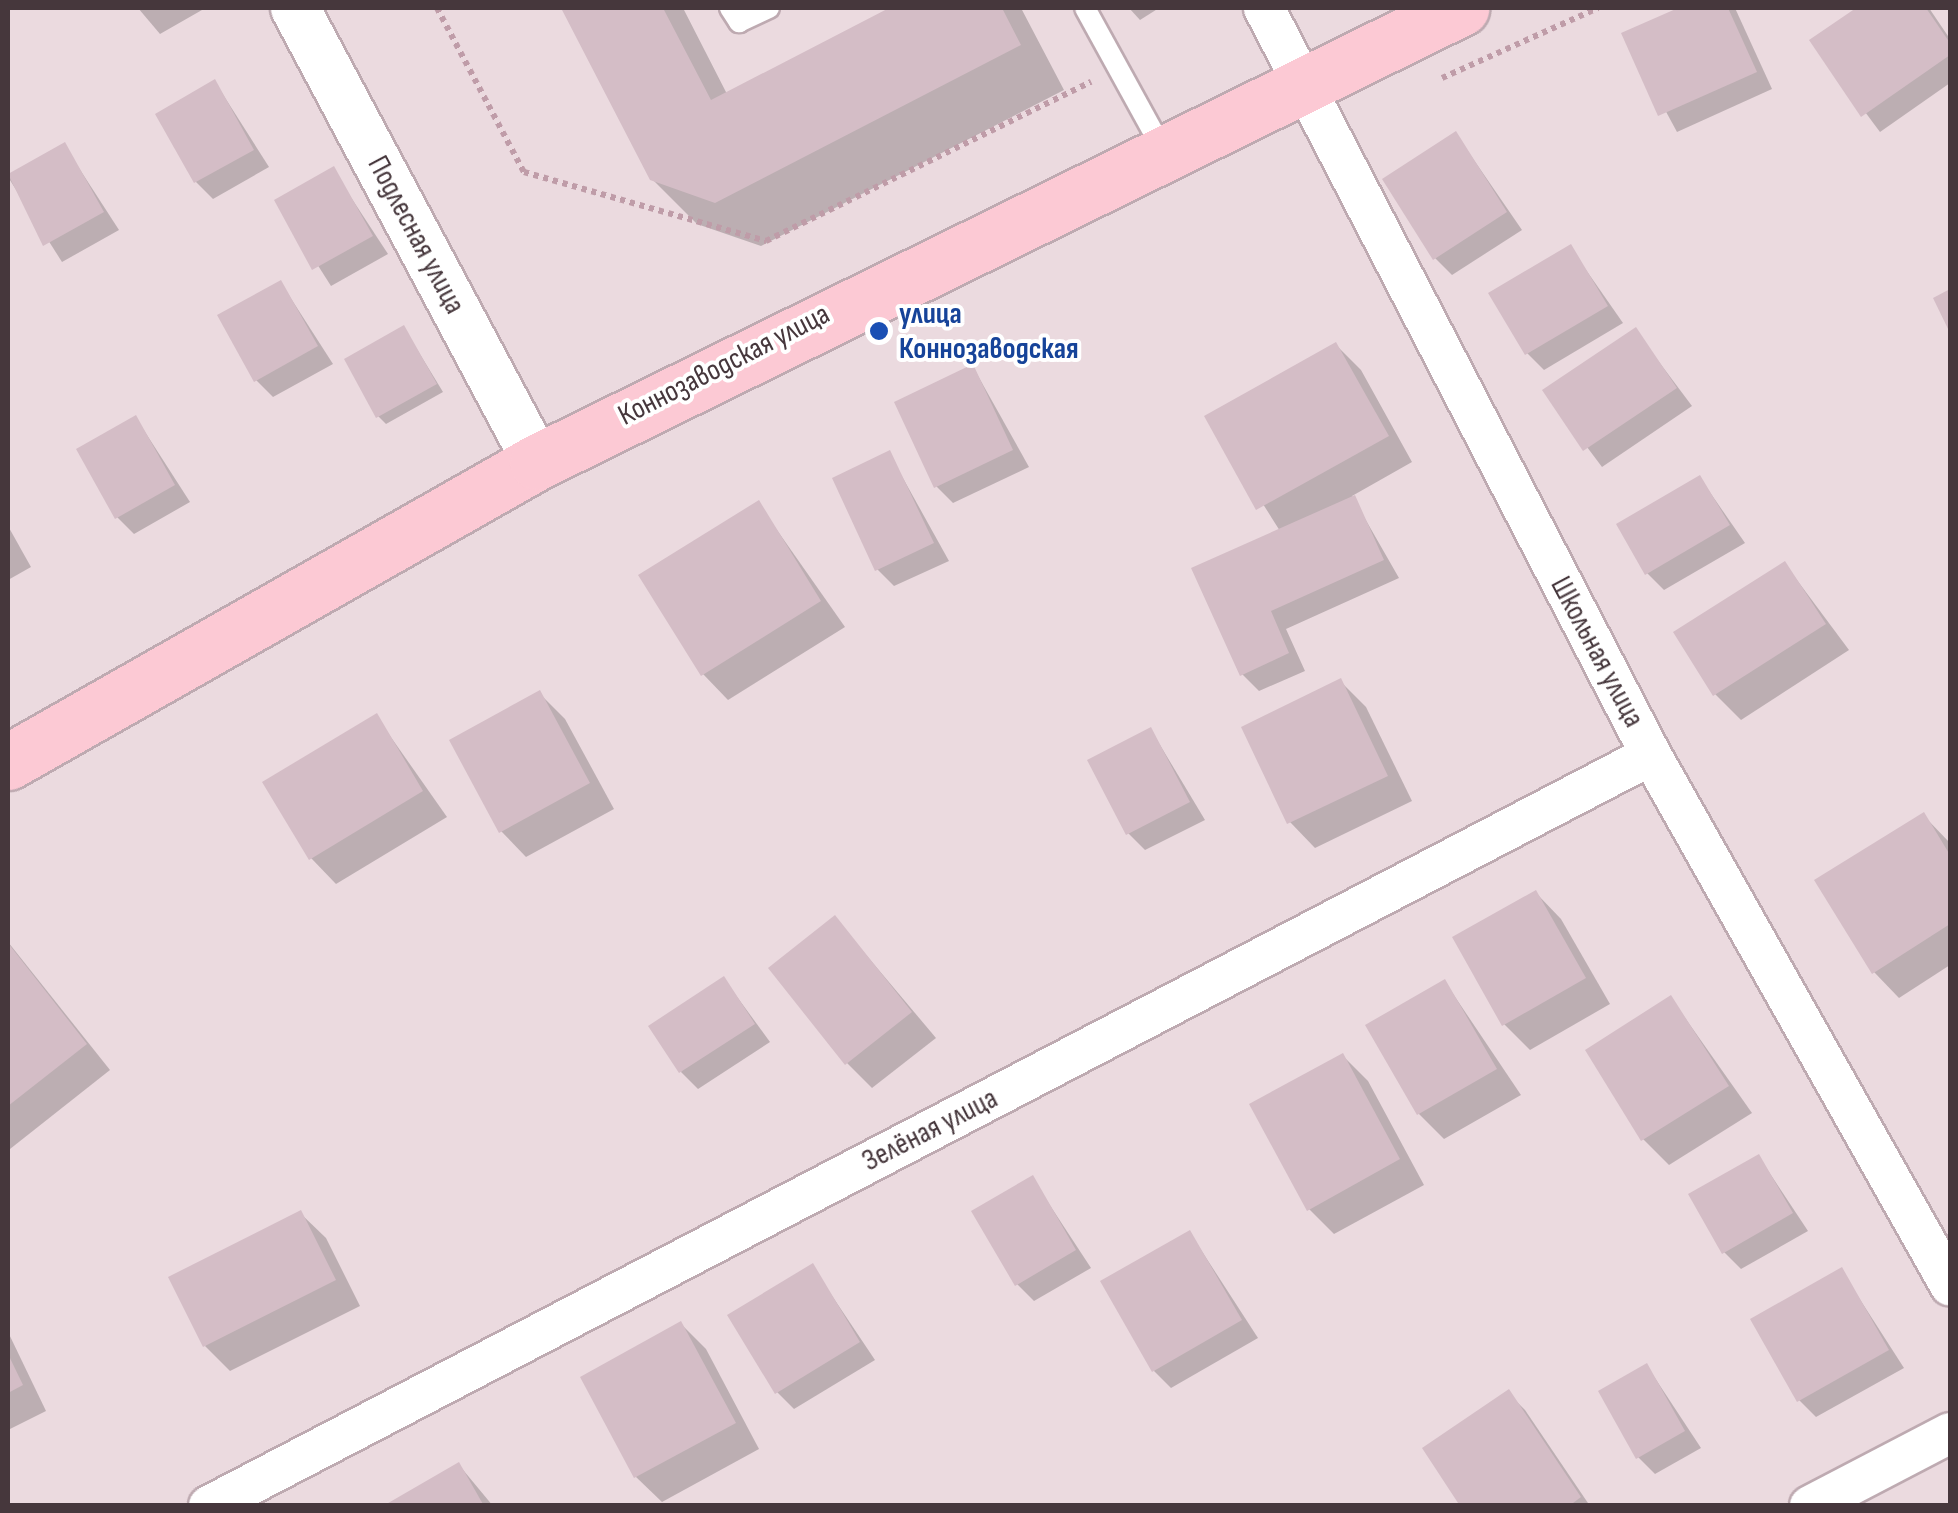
<!DOCTYPE html>
<meta charset="utf-8">
<style>
body{margin:0}
#map{position:relative;width:1958px;height:1513px;overflow:hidden;background:#f3e8eb;font-family:"Sofia Sans Condensed",sans-serif}
div>[style]{position:absolute}
.residential>*{inset:0;background:#ebdadf}
.shadow>*{inset:0;background:#0003}
.building>*{inset:0;background:#d4bdc6}
.path>*{height:6px;margin-top:-3px;transform-origin:0;background:repeating-linear-gradient(90deg,#bf9ca8 0 5px,transparent 0 10px)}
.roads{filter:drop-shadow(2px 0 #beaab1) drop-shadow(-2px 0 #beaab1) drop-shadow(0 2px #beaab1) drop-shadow(0 -2px #beaab1)}
.service>*{height:20px;margin:-10px;padding:0 10px;transform-origin:10px;border-radius:10px;background:#fff}
.minor>*{height:40px;margin:-20px;padding:0 20px;transform-origin:20px;border-radius:20px;background:#fff}
.tertiary>*{height:48px;margin:-24px;padding:0 24px;transform-origin:24px;border-radius:24px;background:#fff}
.secondary>*{height:55px;margin:-27.5px;padding:0 27.5px;transform-origin:27.5px;border-radius:27.5px;background:#fcc9d4}
.dots>*{width:28px;height:28px;translate:-50% -50%;box-sizing:border-box;border:5px solid #fff;border-radius:50%}
span{translate:-50% -50%;white-space:nowrap;text-align:center;line-height:1.15;-webkit-text-stroke:8px #fff;paint-order:stroke}
.street-label{font-size:30px;color:#46373c}
.transit-label{font-size:30px;color:#164399;font-weight:700}
.left{translate:0 -50%;text-align:left}
.frame{position:absolute;inset:0;border:10px solid #46373c;pointer-events:none}
</style>
<div id="map">
<div class="residential">
<div style="clip-path:polygon(8px 8px,1950px 8px,1950px 1505px,8px 1505px)"></div>
</div>
<div class="shadow">
<div style="clip-path:polygon(138px 8px,200px 8px,202px 10px,160px 34px)"></div>
<div style="clip-path:polygon(564px 8px,683px 8px,727px 94px,895px 8px,1021px 8px,1064px 90px,761px 246px,697px 224px,652px 179px)"></div>
<div style="clip-path:polygon(1129px 8px,1159px 8px,1140px 20px)"></div>
<div style="clip-path:polygon(1684px 8px,1735px 8px,1772px 89px,1677px 132px,1624px 34px)"></div>
<div style="clip-path:polygon(1861px 8px,1929px 8px,1950px 39px,1950px 83px,1880px 132px,1812px 41px)"></div>
<div style="clip-path:polygon(215px 82px,269px 167px,213px 199px,196px 182px)"></div>
<div style="clip-path:polygon(1456px 134px,1522px 230px,1452px 275px,1435px 258px)"></div>
<div style="clip-path:polygon(64px 145px,119px 230px,62px 262px,8px 177px)"></div>
<div style="clip-path:polygon(333px 170px,388px 254px,331px 286px,277px 201px)"></div>
<div style="clip-path:polygon(1570px 247px,1623px 323px,1544px 370px,1527px 353px)"></div>
<div style="clip-path:polygon(281px 283px,333px 364px,273px 397px,256px 380px)"></div>
<div style="clip-path:polygon(404px 328px,443px 392px,386px 424px,378px 416px)"></div>
<div style="clip-path:polygon(1635px 330px,1692px 406px,1602px 467px,1545px 391px)"></div>
<div style="clip-path:polygon(1336px 345px,1361px 370px,1412px 462px,1352px 496px,1399px 578px,1286px 629px,1305px 671px,1259px 691px,1242px 674px,1280px 531px,1208px 417px)"></div>
<div style="clip-path:polygon(973px 367px,1029px 467px,953px 503px,936px 486px)"></div>
<div style="clip-path:polygon(136px 418px,190px 502px,134px 534px,117px 517px)"></div>
<div style="clip-path:polygon(889px 453px,949px 561px,894px 586px,877px 569px)"></div>
<div style="clip-path:polygon(1700px 478px,1745px 543px,1664px 590px,1647px 573px)"></div>
<div style="clip-path:polygon(758px 503px,845px 627px,728px 700px,703px 674px)"></div>
<div style="clip-path:polygon(8px 526px,31px 567px,8px 580px)"></div>
<div style="clip-path:polygon(1785px 564px,1849px 650px,1741px 720px,1715px 694px)"></div>
<div style="clip-path:polygon(1341px 682px,1366px 707px,1412px 801px,1315px 848px,1290px 822px)"></div>
<div style="clip-path:polygon(540px 694px,565px 719px,614px 809px,526px 857px,501px 831px)"></div>
<div style="clip-path:polygon(376px 716px,447px 817px,336px 884px,311px 858px)"></div>
<div style="clip-path:polygon(1151px 730px,1205px 820px,1145px 850px,1128px 833px)"></div>
<div style="clip-path:polygon(1923px 815px,1950px 843px,1950px 965px,1899px 998px,1874px 972px)"></div>
<div style="clip-path:polygon(1536px 893px,1561px 919px,1610px 1004px,1530px 1050px,1504px 1024px)"></div>
<div style="clip-path:polygon(835px 918px,936px 1038px,872px 1088px,847px 1063px)"></div>
<div style="clip-path:polygon(8px 942px,110px 1070px,10px 1149px,8px 1146px)"></div>
<div style="clip-path:polygon(724px 979px,770px 1042px,698px 1089px,681px 1072px)"></div>
<div style="clip-path:polygon(1445px 982px,1521px 1095px,1444px 1139px,1419px 1114px)"></div>
<div style="clip-path:polygon(1671px 998px,1752px 1113px,1669px 1165px,1643px 1139px)"></div>
<div style="clip-path:polygon(1343px 1056px,1368px 1081px,1424px 1185px,1334px 1234px,1309px 1209px)"></div>
<div style="clip-path:polygon(1759px 1157px,1808px 1231px,1741px 1269px,1724px 1252px)"></div>
<div style="clip-path:polygon(1032px 1178px,1091px 1268px,1034px 1301px,1017px 1284px)"></div>
<div style="clip-path:polygon(300px 1213px,326px 1238px,360px 1306px,230px 1371px,205px 1346px)"></div>
<div style="clip-path:polygon(1190px 1233px,1258px 1338px,1171px 1388px,1154px 1371px)"></div>
<div style="clip-path:polygon(812px 1266px,875px 1360px,794px 1409px,777px 1392px)"></div>
<div style="clip-path:polygon(1841px 1270px,1904px 1368px,1816px 1417px,1799px 1400px)"></div>
<div style="clip-path:polygon(681px 1324px,706px 1349px,759px 1449px,662px 1502px,636px 1477px)"></div>
<div style="clip-path:polygon(8px 1332px,46px 1411px,8px 1430px)"></div>
<div style="clip-path:polygon(1647px 1366px,1701px 1448px,1655px 1474px,1638px 1457px)"></div>
<div style="clip-path:polygon(1508px 1393px,1525px 1410px,1590px 1506px,1463px 1506px)"></div>
<div style="clip-path:polygon(459px 1465px,493px 1506px,388px 1506px)"></div>
</div>
<div class="building">
<div style="clip-path:polygon(561px 8px,663px 8px,711px 100px,889px 8px,1002px 8px,1021px 45px,715px 203px,650px 180px)"></div>
<div style="clip-path:polygon(1678px 8px,1728px 8px,1757px 72px,1658px 116px,1621px 33px)"></div>
<div style="clip-path:polygon(1856px 8px,1926px 8px,1950px 43px,1950px 55px,1861px 117px,1809px 40px)"></div>
<div style="clip-path:polygon(215px 79px,254px 150px,194px 183px,155px 114px)"></div>
<div style="clip-path:polygon(1456px 131px,1507px 212px,1433px 260px,1382px 179px)"></div>
<div style="clip-path:polygon(65px 142px,104px 212px,43px 246px,8px 174px)"></div>
<div style="clip-path:polygon(334px 166px,373px 236px,312px 270px,274px 200px)"></div>
<div style="clip-path:polygon(1571px 244px,1608px 306px,1525px 355px,1488px 293px)"></div>
<div style="clip-path:polygon(281px 280px,318px 346px,254px 382px,217px 315px)"></div>
<div style="clip-path:polygon(1950px 289px,1950px 333px,1933px 298px)"></div>
<div style="clip-path:polygon(404px 325px,437px 384px,376px 418px,344px 359px)"></div>
<div style="clip-path:polygon(1636px 327px,1677px 388px,1583px 451px,1542px 390px)"></div>
<div style="clip-path:polygon(1336px 342px,1389px 436px,1256px 510px,1204px 416px)"></div>
<div style="clip-path:polygon(973px 364px,1013px 450px,934px 488px,894px 402px)"></div>
<div style="clip-path:polygon(136px 415px,175px 485px,115px 519px,76px 449px)"></div>
<div style="clip-path:polygon(890px 450px,934px 543px,875px 571px,832px 478px)"></div>
<div style="clip-path:polygon(1700px 475px,1730px 525px,1645px 575px,1616px 524px)"></div>
<div style="clip-path:polygon(1355px 495px,1384px 560px,1271px 611px,1289px 653px,1240px 676px,1191px 568px)"></div>
<div style="clip-path:polygon(759px 500px,821px 601px,701px 676px,638px 575px)"></div>
<div style="clip-path:polygon(1785px 561px,1826px 624px,1713px 696px,1673px 632px)"></div>
<div style="clip-path:polygon(1341px 678px,1388px 776px,1287px 824px,1241px 727px)"></div>
<div style="clip-path:polygon(540px 690px,590px 783px,499px 833px,449px 740px)"></div>
<div style="clip-path:polygon(377px 713px,423px 791px,309px 860px,262px 782px)"></div>
<div style="clip-path:polygon(1151px 727px,1190px 802px,1126px 835px,1087px 760px)"></div>
<div style="clip-path:polygon(1924px 812px,1950px 855px,1950px 924px,1872px 974px,1814px 880px)"></div>
<div style="clip-path:polygon(1536px 890px,1586px 978px,1502px 1026px,1452px 937px)"></div>
<div style="clip-path:polygon(835px 915px,912px 1012px,845px 1065px,768px 968px)"></div>
<div style="clip-path:polygon(8px 943px,87px 1044px,8px 1106px)"></div>
<div style="clip-path:polygon(724px 976px,755px 1024px,679px 1073px,648px 1026px)"></div>
<div style="clip-path:polygon(1445px 979px,1497px 1069px,1417px 1115px,1365px 1025px)"></div>
<div style="clip-path:polygon(1671px 995px,1729px 1086px,1641px 1141px,1585px 1050px)"></div>
<div style="clip-path:polygon(1343px 1053px,1400px 1159px,1307px 1211px,1249px 1104px)"></div>
<div style="clip-path:polygon(1759px 1154px,1793px 1213px,1722px 1254px,1688px 1194px)"></div>
<div style="clip-path:polygon(1033px 1175px,1076px 1250px,1015px 1286px,971px 1211px)"></div>
<div style="clip-path:polygon(301px 1210px,336px 1280px,203px 1347px,168px 1277px)"></div>
<div style="clip-path:polygon(1190px 1230px,1242px 1320px,1152px 1372px,1100px 1281px)"></div>
<div style="clip-path:polygon(813px 1263px,860px 1342px,775px 1394px,727px 1315px)"></div>
<div style="clip-path:polygon(1842px 1267px,1889px 1350px,1797px 1402px,1750px 1319px)"></div>
<div style="clip-path:polygon(681px 1321px,736px 1423px,634px 1478px,580px 1377px)"></div>
<div style="clip-path:polygon(8px 1354px,23px 1385px,8px 1393px)"></div>
<div style="clip-path:polygon(1647px 1363px,1685px 1431px,1636px 1459px,1598px 1391px)"></div>
<div style="clip-path:polygon(1509px 1389px,1581px 1497px,1569px 1506px,1460px 1506px,1422px 1448px)"></div>
<div style="clip-path:polygon(459px 1462px,484px 1506px,383px 1506px)"></div>
</div>
<div class="path">
<div style="left:437px;top:8px;width:186px;rotate:62.1deg"></div>
<div style="left:524px;top:172px;width:252px;rotate:15.9deg"></div>
<div style="left:766px;top:241px;width:362px;rotate:-26.1deg"></div>
<div style="left:1442px;top:78px;width:171px;rotate:-24.2deg"></div>
</div>
<div class="roads">
<div class="service">
<div style="left:730px;top:8px;width:17px;rotate:57deg"></div>
<div style="left:739px;top:22px;width:33px;rotate:-25deg"></div>
<div style="left:1085px;top:8px;width:162px;rotate:61.2deg"></div>
</div>
<div class="minor">
<div style="left:1264px;top:8px;width:841px;rotate:62.61deg"></div>
<div style="left:1651px;top:755px;width:609px;rotate:60.57deg"></div>
<div style="left:209px;top:1506px;width:1626px;rotate:-27.51deg"></div>
<div style="left:1810px;top:1506px;width:158px;rotate:-27.5deg"></div>
</div>
<div class="tertiary">
<div style="left:295px;top:8px;width:514px;rotate:61.94deg"></div>
</div>
<div class="secondary">
<div style="left:8px;top:762px;width:608px;rotate:-29.56deg"></div>
<div style="left:537px;top:462px;width:1030px;rotate:-26.17deg"></div>
</div>
</div>
<div class="dots">
<div style="left:879px;top:331px;background:#1a4fb4"></div>
</div>
<div class="street-label">
<span style="left:416px;top:235px;rotate:62deg">Подлесная улица</span>
<span style="left:724px;top:365px;rotate:-27deg">Коннозаводская улица</span>
<span style="left:1597px;top:652px;rotate:62deg">Школьная улица</span>
<span style="left:930px;top:1130px;rotate:-27deg">Зелёная улица</span>
</div>
<div class="transit-label">
<span class="left" style="left:899px;top:331px">улица<br>Коннозаводская</span>
</div>
<div class="frame"></div>
</div>
